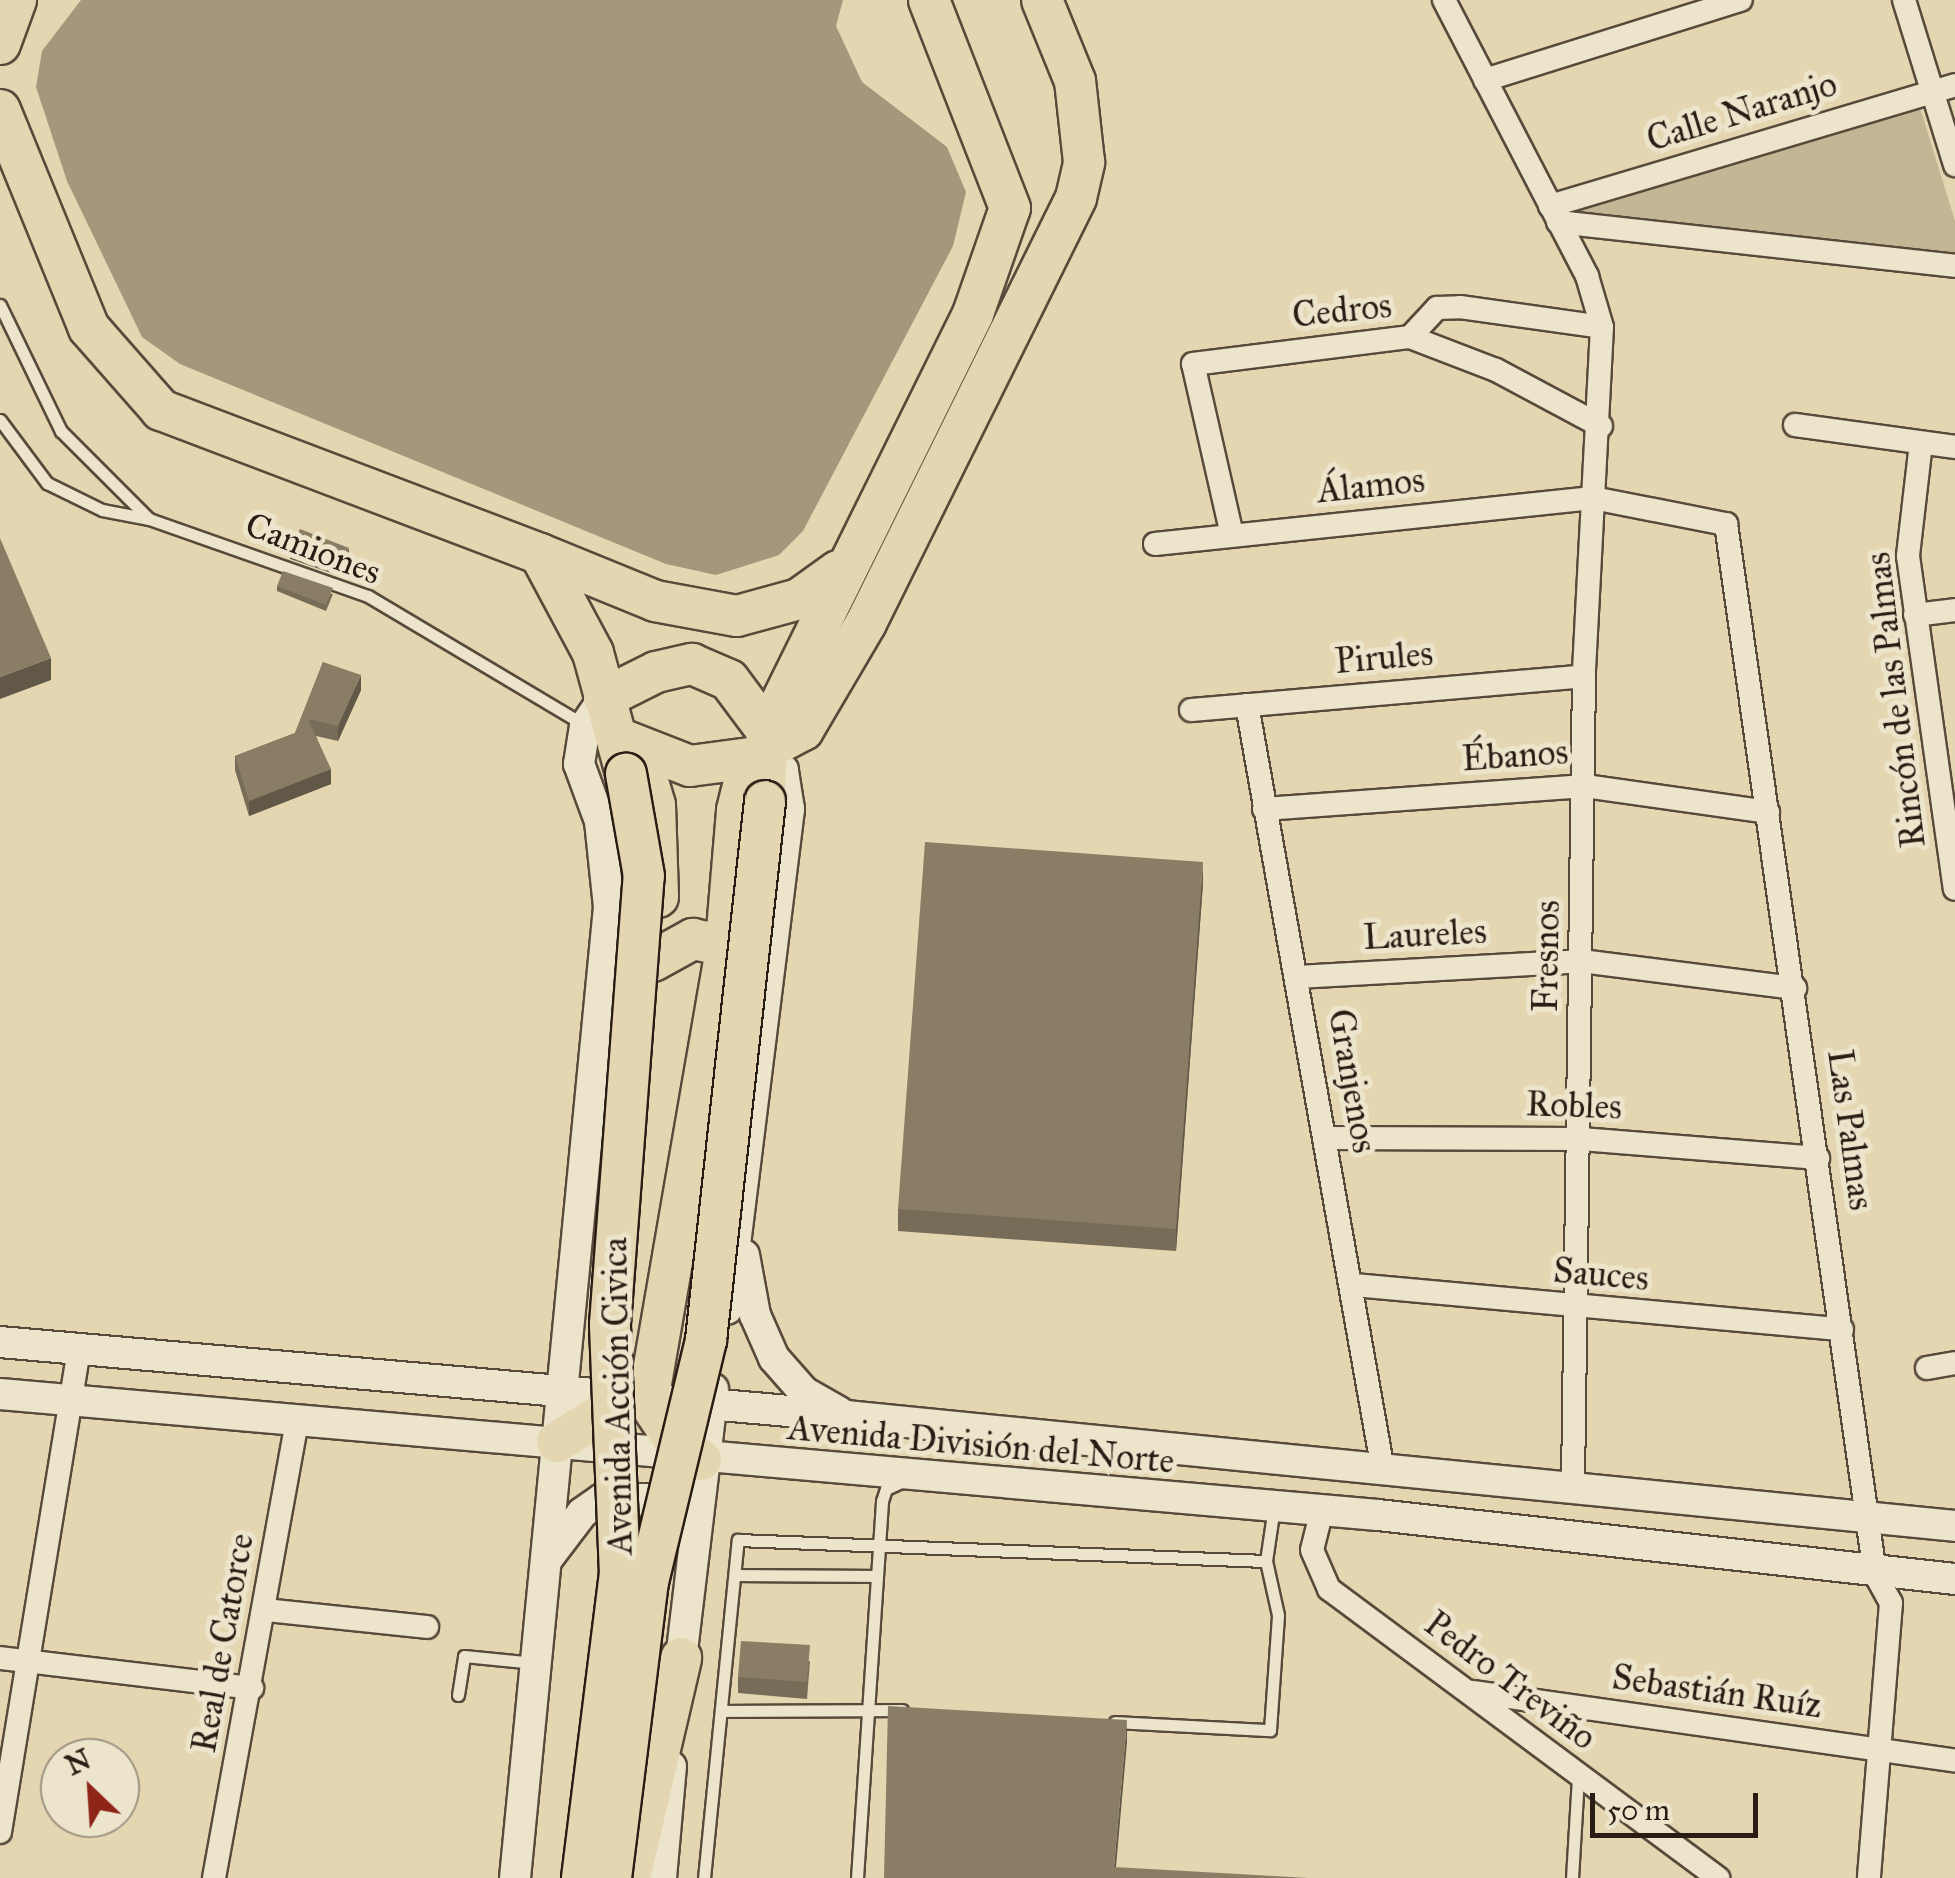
<!DOCTYPE html>
<meta charset="utf-8">
<style>
body{margin:0}
#map{position:relative;width:1955px;height:1878px;overflow:hidden;background:#e3d6b0;font-family:"IM FELL Great Primer",serif}
div>[style]{position:absolute}
.green>*{inset:0;background:#c3b695}
.water>*{inset:0;background:#a4977b}
.roads{filter:drop-shadow(2px 0 #584a3b) drop-shadow(-2px 0 #584a3b) drop-shadow(0 2px #584a3b) drop-shadow(0 -2px #584a3b)}
.lane>*{height:11px;margin:-5.5px;padding:0 5.5px;transform-origin:5.5px;border-radius:5.5px;background:#ede4cc}
.street>*{height:22px;margin:-11px;padding:0 11px;transform-origin:11px;border-radius:11px;background:#ede4cc}
.secondary>*{height:30px;margin:-15px;padding:0 15px;transform-origin:15px;border-radius:15px;background:#ede4cc}
.highway>*{height:40px;margin:-20px;padding:0 20px;transform-origin:20px;border-radius:20px;background:#e3d6b0}
.bridges{filter:drop-shadow(2px 0 #291c14) drop-shadow(-2px 0 #291c14) drop-shadow(0 2px #291c14) drop-shadow(0 -2px #291c14)}
.highway-bridge>*{height:40px;margin:-20px;padding:0 20px;transform-origin:20px;border-radius:20px;background:#e3d6b0}
.wall>*{inset:0;background:#776c57}
.shaded-wall>*{inset:0;background:#615847}
.building>*{inset:0;background:#8a7d65}
span{translate:-50% -50%;white-space:nowrap;text-align:center;line-height:1.15;-webkit-text-stroke:10px #ede4cc;paint-order:stroke}
.street-label{font-size:35px;color:#291c14}
.north{position:absolute;left:40px;top:1738px;width:100px;height:100px;box-sizing:border-box;background:#ede4cc;border:2px solid #9f9482;border-radius:50%;rotate:335deg;font-size:28px;font-weight:700;line-height:40px;text-align:center;color:#291c14}
.north::after{content:'';display:block;margin:auto;width:35px;height:45px;background:#8f2418;clip-path:polygon(50% 0,100% 100%,50% 72%,0 100%)}
.scale{position:absolute;left:1590px;top:1793px;width:168px;height:45px;box-sizing:border-box;border:5px solid #291c14;border-top:0;padding-left:12px;font-size:30px;line-height:35px;white-space:nowrap;color:#291c14;-webkit-text-stroke:8px #ede4cc;paint-order:stroke}
</style>
<div id="map">
<div class="green">
<div style="clip-path:polygon(1918px 101px,1955px 221px,1955px 262px,1577px 220px,1569px 205px)"></div>
</div>
<div class="water">
<div style="clip-path:polygon(81px 0,843px 0,836px 26px,862px 82px,947px 147px,966px 192px,953px 246px,803px 531px,779px 555px,716px 575px,666px 564px,180px 364px,142px 337px,67px 181px,36px 87px,42px 51px)"></div>
</div>
<div class="roads">
<div class="lane">
<div style="left:0;top:305px;width:140px;rotate:64.2deg"></div>
<div style="left:61px;top:431px;width:124px;rotate:45deg"></div>
<div style="left:0;top:420px;width:79px;rotate:53.3deg"></div>
<div style="left:47px;top:483px;width:61px;rotate:26.1deg"></div>
<div style="left:102px;top:510px;width:48px;rotate:10.8deg"></div>
<div style="left:149px;top:519px;width:232px;rotate:19.4deg"></div>
<div style="left:368px;top:596px;width:250px;rotate:30.8deg"></div>
<div style="left:735px;top:1575px;width:142px;rotate:0.4deg"></div>
<div style="left:458px;top:1695px;width:39px;rotate:-81deg"></div>
<div style="left:464px;top:1656px;width:71px;rotate:5.6deg"></div>
<div style="left:721px;top:1711px;width:181px;rotate:-0.3deg"></div>
<div style="left:1115px;top:1722px;width:155px;rotate:3deg"></div>
<div style="left:1270px;top:1730px;width:115px;rotate:-86deg"></div>
<div style="left:1278px;top:1615px;width:55px;rotate:-102.5deg"></div>
<div style="left:1266px;top:1561px;width:55px;rotate:-81.6deg"></div>
<div style="left:704px;top:1878px;width:340px;rotate:-84.3deg"></div>
<div style="left:738px;top:1540px;width:528px;rotate:2.28deg"></div>
<div style="left:857px;top:1878px;width:378px;rotate:-86.2deg"></div>
<div style="left:882px;top:1501px;width:13px;rotate:-72deg"></div>
<div style="left:886px;top:1489px;width:19px;rotate:-25deg"></div>
<div style="left:1572px;top:1878px;width:101px;rotate:-86.6deg"></div>
</div>
<div class="street">
<div style="left:1444px;top:0;width:311px;rotate:62.6deg"></div>
<div style="left:1587px;top:276px;width:53px;rotate:73.6deg"></div>
<div style="left:1602px;top:327px;width:349px;rotate:93deg"></div>
<div style="left:1584px;top:676px;width:811px;rotate:90.78deg"></div>
<div style="left:1904px;top:0;width:173px;rotate:72.8deg"></div>
<div style="left:1485px;top:80px;width:268px;rotate:-17.4deg"></div>
<div style="left:1550px;top:206px;width:423px;rotate:-16.6deg"></div>
<div style="left:1558px;top:222px;width:399px;rotate:6.3deg"></div>
<div style="left:1410px;top:337px;width:40px;rotate:-47deg"></div>
<div style="left:1437px;top:308px;width:23px;rotate:-2deg"></div>
<div style="left:1460px;top:307px;width:143px;rotate:8deg"></div>
<div style="left:1795px;top:425px;width:162px;rotate:7.8deg"></div>
<div style="left:1921px;top:443px;width:114px;rotate:96.6deg"></div>
<div style="left:1908px;top:556px;width:336px;rotate:82deg"></div>
<div style="left:1232px;top:535px;width:175px;rotate:-102.8deg"></div>
<div style="left:1193px;top:364px;width:219px;rotate:-7.1deg"></div>
<div style="left:1410px;top:337px;width:92px;rotate:21deg"></div>
<div style="left:1496px;top:370px;width:119px;rotate:28.1deg"></div>
<div style="left:1155px;top:544px;width:440px;rotate:-6deg"></div>
<div style="left:1593px;top:498px;width:136px;rotate:11.1deg"></div>
<div style="left:1726px;top:524px;width:1061px;rotate:81.92deg"></div>
<div style="left:1875px;top:1574px;width:33px;rotate:61deg"></div>
<div style="left:1891px;top:1603px;width:276px;rotate:94.6deg"></div>
<div style="left:1915px;top:615px;width:40px;rotate:-7.1deg"></div>
<div style="left:1247px;top:705px;width:777px;rotate:79.92deg"></div>
<div style="left:1191px;top:710px;width:394px;rotate:-4.9deg"></div>
<div style="left:1264px;top:809px;width:322px;rotate:-4.1deg"></div>
<div style="left:1585px;top:786px;width:185px;rotate:8.1deg"></div>
<div style="left:1297px;top:977px;width:284px;rotate:-3.2deg"></div>
<div style="left:1581px;top:961px;width:216px;rotate:7.2deg"></div>
<div style="left:1327px;top:1138px;width:254px;rotate:0.2deg"></div>
<div style="left:1581px;top:1139px;width:238px;rotate:4.6deg"></div>
<div style="left:1354px;top:1285px;width:490px;rotate:5.2deg"></div>
<div style="left:1927px;top:1368px;width:28px;rotate:-10deg"></div>
<div style="left:1322px;top:1510px;width:41px;rotate:104deg"></div>
<div style="left:1312px;top:1550px;width:43px;rotate:66.4deg"></div>
<div style="left:1329px;top:1589px;width:485px;rotate:36.6deg"></div>
<div style="left:266px;top:1610px;width:162px;rotate:6deg"></div>
<div style="left:0;top:1658px;width:254px;rotate:6.8deg"></div>
<div style="left:1473px;top:1692px;width:487px;rotate:8.1deg"></div>
<div style="left:0;top:1832px;width:489px;rotate:-80.7deg"></div>
<div style="left:214px;top:1878px;width:465px;rotate:-79.7deg"></div>
</div>
<div class="secondary">
<div style="left:744px;top:1255px;width:61px;rotate:79.6deg"></div>
<div style="left:755px;top:1315px;width:47px;rotate:66.2deg"></div>
<div style="left:774px;top:1358px;width:45px;rotate:48.6deg"></div>
<div style="left:804px;top:1392px;width:40px;rotate:29.7deg"></div>
<div style="left:727px;top:1309px;width:504px;rotate:-82.93deg"></div>
<div style="left:789px;top:809px;width:39px;rotate:-99deg"></div>
<div style="left:783px;top:770px;width:22px;rotate:-141deg"></div>
<div style="left:0;top:1342px;width:849px;rotate:5deg"></div>
<div style="left:846px;top:1416px;width:1114px;rotate:5.66deg"></div>
<div style="left:0;top:1394px;width:1383px;rotate:5.02deg"></div>
<div style="left:1378px;top:1515px;width:581px;rotate:6.33deg"></div>
<div style="left:548px;top:1558px;width:56px;rotate:-52.9deg"></div>
<div style="left:582px;top:1513px;width:24px;rotate:-35deg"></div>
<div style="left:602px;top:1499px;width:43px"></div>
<div style="left:645px;top:1499px;width:43px;rotate:42.2deg"></div>
<div style="left:679px;top:1676px;width:289px;rotate:-83.2deg"></div>
<div style="left:515px;top:1878px;width:976px;rotate:-84.47deg"></div>
<div style="left:609px;top:907px;width:86px;rotate:-96deg"></div>
<div style="left:600px;top:821px;width:61px;rotate:-110.2deg"></div>
<div style="left:579px;top:764px;width:38px;rotate:-81deg"></div>
<div style="left:585px;top:726px;width:34px;rotate:-56deg"></div>
<div style="left:661px;top:1878px;width:112px;rotate:-84.9deg"></div>
</div>
<div class="highway">
<div style="left:0;top:44px;width:47px;rotate:-70deg"></div>
<div style="left:0;top:110px;width:235px;rotate:67.8deg"></div>
<div style="left:89px;top:328px;width:109px;rotate:48.7deg"></div>
<div style="left:161px;top:410px;width:405px;rotate:20.8deg"></div>
<div style="left:540px;top:554px;width:112px;rotate:61.8deg"></div>
<div style="left:593px;top:653px;width:125px;rotate:74.7deg"></div>
<div style="left:540px;top:554px;width:124px;rotate:22.2deg"></div>
<div style="left:655px;top:601px;width:83px;rotate:10.4deg"></div>
<div style="left:737px;top:616px;width:64px;rotate:-15.3deg"></div>
<div style="left:799px;top:599px;width:48px;rotate:-35.7deg"></div>
<div style="left:604px;top:698px;width:58px;rotate:-26.6deg"></div>
<div style="left:656px;top:672px;width:37px;rotate:-13deg"></div>
<div style="left:692px;top:664px;width:40px;rotate:23.4deg"></div>
<div style="left:729px;top:680px;width:64px;rotate:53.3deg"></div>
<div style="left:623px;top:740px;width:72px;rotate:21.2deg"></div>
<div style="left:690px;top:766px;width:77px;rotate:-7.5deg"></div>
<div style="left:638px;top:748px;width:59px;rotate:73.4deg"></div>
<div style="left:655px;top:805px;width:92px;rotate:88.1deg"></div>
<div style="left:767px;top:749px;width:41px;rotate:-27.8deg"></div>
<div style="left:803px;top:730px;width:124px;rotate:-59.5deg"></div>
<div style="left:866px;top:623px;width:474px;rotate:-63.7deg"></div>
<div style="left:1076px;top:198px;width:37px;rotate:-77deg"></div>
<div style="left:1084px;top:162px;width:81px;rotate:-96.3deg"></div>
<div style="left:1075px;top:81px;width:87px;rotate:-112.2deg"></div>
<div style="left:765px;top:801px;width:70px;rotate:-88.4deg"></div>
<div style="left:767px;top:731px;width:465px;rotate:-63.7deg"></div>
<div style="left:973px;top:314px;width:112px;rotate:-70.8deg"></div>
<div style="left:1010px;top:208px;width:223px;rotate:-111.3deg"></div>
<div style="left:653px;top:961px;width:46px;rotate:-28.8deg"></div>
<div style="left:693px;top:939px;width:24px;rotate:12deg"></div>
<div style="left:716px;top:944px;width:13px;rotate:48deg"></div>
<div style="left:557px;top:1442px;width:55px;rotate:-31.7deg"></div>
<div style="left:604px;top:1413px;width:19px;rotate:-51deg"></div>
<div style="left:616px;top:1398px;width:20px;rotate:-87deg"></div>
<div style="left:701px;top:1460px;width:37px;rotate:-142deg"></div>
<div style="left:672px;top:1437px;width:43px;rotate:-123.7deg"></div>
<div style="left:648px;top:1401px;width:454px;rotate:-80.2deg"></div>
<div style="left:725px;top:954px;width:144px;rotate:-85.2deg"></div>
<div style="left:737px;top:810px;width:29px;rotate:-76deg"></div>
<div style="left:744px;top:782px;width:28px;rotate:-48deg"></div>
<div style="left:630px;top:1878px;width:226px;rotate:-76.9deg"></div>
</div>
</div>
<div class="bridges">
<div class="highway-bridge">
<div style="left:582px;top:1878px;width:305px;rotate:-82.9deg"></div>
<div style="left:620px;top:1575px;width:251px;rotate:-92.3deg"></div>
<div style="left:610px;top:1324px;width:449px;rotate:-85.7deg"></div>
<div style="left:644px;top:876px;width:104px;rotate:-100deg"></div>
<div style="left:611px;top:1878px;width:298px;rotate:-82.9deg"></div>
<div style="left:648px;top:1582px;width:249px;rotate:-76.5deg"></div>
<div style="left:706px;top:1340px;width:542px;rotate:-83.75deg"></div>
</div>
</div>
<div class="wall">
<div style="clip-path:polygon(290px 553px,349px 554px,340px 576px,290px 559px)"></div>
<div style="clip-path:polygon(277px 586px,333px 594px,326px 611px,277px 591px)"></div>
<div style="clip-path:polygon(323px 662px,361px 690px,338px 741px,316px 736px,331px 784px,249px 816px,235px 770px,235px 756px,295px 733px)"></div>
<div style="clip-path:polygon(1203px 883px,1176px 1251px,898px 1231px,898px 1209px)"></div>
<div style="clip-path:polygon(810px 1661px,807px 1699px,738px 1693px,738px 1677px)"></div>
</div>
<div class="shaded-wall">
<div style="clip-path:polygon(349px 548px,349px 554px,340px 576px,340px 571px)"></div>
<div style="clip-path:polygon(51px 658px,51px 680px,0 699px,0 677px)"></div>
<div style="clip-path:polygon(361px 675px,361px 690px,338px 741px,338px 726px)"></div>
<div style="clip-path:polygon(331px 769px,331px 784px,249px 816px,249px 801px)"></div>
<div style="clip-path:polygon(1203px 862px,1203px 883px,1176px 1251px,1176px 1229px)"></div>
<div style="clip-path:polygon(1127px 1720px,1127px 1742px,1115px 1878px,1114px 1867px)"></div>
</div>
<div class="building">
<div style="clip-path:polygon(300px 529px,349px 548px,340px 571px,290px 553px)"></div>
<div style="clip-path:polygon(0 538px,51px 658px,0 677px)"></div>
<div style="clip-path:polygon(283px 571px,333px 588px,326px 605px,277px 586px)"></div>
<div style="clip-path:polygon(323px 662px,361px 675px,338px 726px,308px 719px,331px 769px,249px 801px,235px 756px,295px 733px)"></div>
<div style="clip-path:polygon(925px 842px,1203px 862px,1176px 1229px,898px 1209px)"></div>
<div style="clip-path:polygon(741px 1641px,810px 1645px,807px 1682px,738px 1677px)"></div>
<div style="clip-path:polygon(888px 1706px,1127px 1720px,1114px 1867px,1309px 1878px,884px 1878px)"></div>
</div>
<div class="street-label">
<span style="left:1742px;top:112px;rotate:-17deg">Calle Naranjo</span>
<span style="left:1342px;top:311px;rotate:-6deg">Cedros</span>
<span style="left:1371px;top:486px;rotate:-6deg">Álamos</span>
<span style="left:313px;top:549px;rotate:21deg">Camiones</span>
<span style="left:1384px;top:658px;rotate:-5deg">Pirules</span>
<span style="left:1896px;top:700px;rotate:-97deg">Rincón de las Palmas</span>
<span style="left:1515px;top:756px;rotate:-4deg">Ébanos</span>
<span style="left:1425px;top:935px;rotate:-3deg">Laureles</span>
<span style="left:1547px;top:956px;rotate:-89deg">Fresnos</span>
<span style="left:1352px;top:1081px;rotate:80deg">Granjenos</span>
<span style="left:1574px;top:1106px;rotate:2deg">Robles</span>
<span style="left:1850px;top:1130px;rotate:82deg">Las Palmas</span>
<span style="left:1601px;top:1275px;rotate:5deg">Sauces</span>
<span style="left:618px;top:1396px;rotate:-91deg">Avenida Acción Civica</span>
<span style="left:981px;top:1445px;rotate:5deg">Avenida División del Norte</span>
<span style="left:223px;top:1643px;rotate:-80deg">Real de Catorce</span>
<span style="left:1510px;top:1681px;rotate:37deg">Pedro Treviño</span>
<span style="left:1717px;top:1692px;rotate:8deg">Sebastián Ruíz</span>
</div>
<div class="north">N</div>
<div class="scale">50 m</div>
</div>
